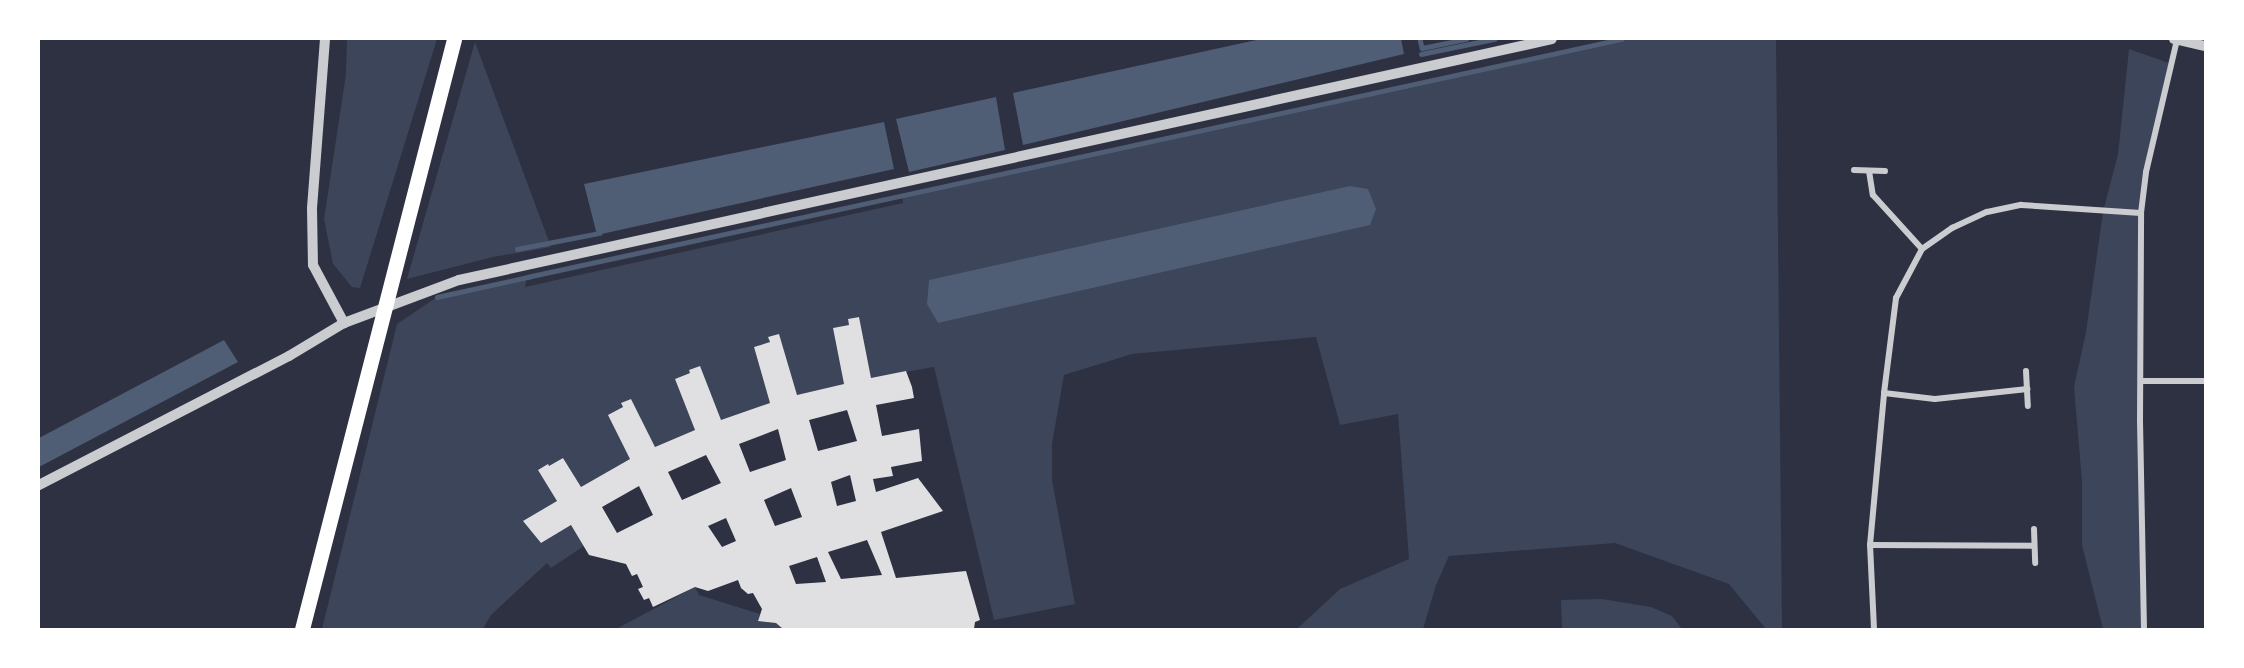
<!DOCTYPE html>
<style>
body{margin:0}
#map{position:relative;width:2244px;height:668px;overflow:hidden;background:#2d3142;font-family:Raleway,sans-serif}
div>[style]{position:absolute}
.green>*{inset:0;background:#3c4559}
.water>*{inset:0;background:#4f5d75}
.stream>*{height:4.5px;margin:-2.25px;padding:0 2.25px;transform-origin:2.25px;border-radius:2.25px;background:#4f5d75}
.building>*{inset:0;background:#e0e0e3}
.minor>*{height:6px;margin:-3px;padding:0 3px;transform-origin:3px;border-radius:3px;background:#caccd0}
.tertiary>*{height:10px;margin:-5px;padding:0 5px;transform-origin:5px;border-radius:5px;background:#caccd0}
.trunk>*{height:15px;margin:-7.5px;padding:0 7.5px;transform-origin:7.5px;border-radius:7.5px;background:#fff}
span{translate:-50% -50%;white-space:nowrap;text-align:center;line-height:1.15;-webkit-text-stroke:6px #fff;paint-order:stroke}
.frame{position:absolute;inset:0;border:40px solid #fff;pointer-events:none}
</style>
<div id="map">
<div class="green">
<div style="clip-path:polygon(347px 39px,437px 39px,360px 288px,352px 287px,333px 264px,324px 219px,346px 74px)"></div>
<div style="clip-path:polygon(1620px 39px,1776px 39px,1782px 629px,1766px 629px,1729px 584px,1615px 543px,1449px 556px,1436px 585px,1423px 629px,1297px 629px,1340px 589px,1409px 559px,1398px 414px,1340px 425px,1316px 337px,1132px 354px,1064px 375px,1052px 444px,1052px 480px,1075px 604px,994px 620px,934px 367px,871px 378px,858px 317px,848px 319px,849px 325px,833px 328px,844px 384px,797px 395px,769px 337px,770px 342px,754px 347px,770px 403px,721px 420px,690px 373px,675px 379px,695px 430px,655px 447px,631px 399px,621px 403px,630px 459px,581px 487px,563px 458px,549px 466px,557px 501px,524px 522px,541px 543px,571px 525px,584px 546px,551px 568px,547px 563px,491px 615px,483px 629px,322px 629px,397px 324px,437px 297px,527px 277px,525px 287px,903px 203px,902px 195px)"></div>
<div style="clip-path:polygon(475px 42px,551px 247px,493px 257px,407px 279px)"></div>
<div style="clip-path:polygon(2129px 49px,2172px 64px,2156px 128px,2141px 213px,2144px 629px,2103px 629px,2082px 545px,2082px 482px,2074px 387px,2086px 332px,2103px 212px,2118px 154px)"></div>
<div style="clip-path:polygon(695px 587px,699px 595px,760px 614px,758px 621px,776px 623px,783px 629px,616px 629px)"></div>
<div style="clip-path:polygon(1602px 599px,1651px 607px,1672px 616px,1682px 629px,1562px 629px,1561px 600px)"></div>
</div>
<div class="water">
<div style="clip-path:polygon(1261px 39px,1401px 39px,1404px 54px,1023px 145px,1013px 93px)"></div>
<div style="clip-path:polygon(996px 97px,1005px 150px,909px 172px,896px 119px)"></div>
<div style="clip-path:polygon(884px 122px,894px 169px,597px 235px,584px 184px)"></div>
<div style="clip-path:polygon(1350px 186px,1368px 189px,1376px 209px,1370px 225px,938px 323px,927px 304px,929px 280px)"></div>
<div style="clip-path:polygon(224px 340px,238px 362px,39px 467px,39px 438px)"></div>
</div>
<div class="stream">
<div style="left:1420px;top:39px;width:9px;rotate:77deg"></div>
<div style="left:1422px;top:48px;width:45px;rotate:-11.6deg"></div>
<div style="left:1421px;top:54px;width:75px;rotate:-11.6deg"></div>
<div style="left:517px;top:249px;width:84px;rotate:-11deg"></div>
<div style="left:527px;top:277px;width:1120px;rotate:-12.27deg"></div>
<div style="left:437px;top:297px;width:93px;rotate:-12.4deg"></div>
</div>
<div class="building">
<div style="clip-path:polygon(evenodd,859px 317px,871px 378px,906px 371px,912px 387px,914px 398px,876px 405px,882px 436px,919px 429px,922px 461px,891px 467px,893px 476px,873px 479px,876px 492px,918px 478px,943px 511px,881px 532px,896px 578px,966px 571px,980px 620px,975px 622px,974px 629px,783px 629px,776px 623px,758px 621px,762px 609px,753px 593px,748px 594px,741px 588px,738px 580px,708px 591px,695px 587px,653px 607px,649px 598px,644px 600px,638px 589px,643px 587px,637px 574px,632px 576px,626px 564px,589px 555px,571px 525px,541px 543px,523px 521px,557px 501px,538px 470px,548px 464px,549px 466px,563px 458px,581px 487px,630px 459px,608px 415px,623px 407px,621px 403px,631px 399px,655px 447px,695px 430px,675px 379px,690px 373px,689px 370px,700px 366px,721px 420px,770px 403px,754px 347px,770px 342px,768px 337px,779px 334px,797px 395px,844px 384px,833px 328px,849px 325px,848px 319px,859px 317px,847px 410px,857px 441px,818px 451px,809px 420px,847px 410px,859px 317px,778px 429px,786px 460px,750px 472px,739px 444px,778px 429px,859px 317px,706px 455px,721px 483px,682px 500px,668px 472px,706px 455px,859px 317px,850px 475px,856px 501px,837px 506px,831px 482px,850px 475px,859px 317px,639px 486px,653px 515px,617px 533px,602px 507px,639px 486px,859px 317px,791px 488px,802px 517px,775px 526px,764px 500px,791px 488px,859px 317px,726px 518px,736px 541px,722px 547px,708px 526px,726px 518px,859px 317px,867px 540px,882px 575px,841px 579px,828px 552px,867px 540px,859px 317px,817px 557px,826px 582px,796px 584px,789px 566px,817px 557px)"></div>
</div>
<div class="minor">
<div style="left:1854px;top:170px;width:31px;rotate:2deg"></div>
<div style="left:1869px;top:171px;width:24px;rotate:81deg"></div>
<div style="left:1873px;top:195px;width:73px;rotate:47.8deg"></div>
<div style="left:2026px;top:371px;width:35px;rotate:87deg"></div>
<div style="left:2141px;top:381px;width:64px"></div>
<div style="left:1884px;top:393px;width:51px;rotate:6.7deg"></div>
<div style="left:1935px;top:399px;width:93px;rotate:-6.2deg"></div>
<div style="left:2034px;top:529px;width:34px;rotate:88deg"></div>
<div style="left:1870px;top:545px;width:164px;rotate:0.3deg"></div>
<div style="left:1874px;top:629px;width:84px;rotate:-92.7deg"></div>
<div style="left:1870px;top:545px;width:153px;rotate:-84.7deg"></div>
<div style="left:1884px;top:393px;width:96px;rotate:-82.8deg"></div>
<div style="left:1896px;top:298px;width:55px;rotate:-62deg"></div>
<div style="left:1922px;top:249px;width:37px;rotate:-35deg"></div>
<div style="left:1952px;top:228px;width:38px;rotate:-25deg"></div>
<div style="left:1987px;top:212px;width:35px;rotate:-12deg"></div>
<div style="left:2021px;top:205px;width:120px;rotate:3.8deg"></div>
<div style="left:2144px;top:629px;width:207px;rotate:-91.1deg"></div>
<div style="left:2140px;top:422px;width:209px;rotate:-89.7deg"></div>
<div style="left:2141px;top:213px;width:41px;rotate:-83deg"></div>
<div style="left:2146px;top:172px;width:136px;rotate:-76.8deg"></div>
</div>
<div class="tertiary">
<div style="left:325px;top:39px;width:170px;rotate:94.4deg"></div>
<div style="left:312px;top:209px;width:56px;rotate:89deg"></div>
<div style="left:313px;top:265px;width:66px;rotate:61.9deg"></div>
<div style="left:2174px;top:39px;width:32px;rotate:13deg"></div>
<div style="left:39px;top:485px;width:281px;rotate:-27.3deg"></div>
<div style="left:289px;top:356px;width:64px;rotate:-31deg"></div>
<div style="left:344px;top:323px;width:123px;rotate:-20.5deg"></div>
<div style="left:459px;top:280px;width:1119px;rotate:-12.43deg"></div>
</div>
<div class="trunk">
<div style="left:302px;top:629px;width:609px;rotate:-75.55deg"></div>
</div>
<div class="frame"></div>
</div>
